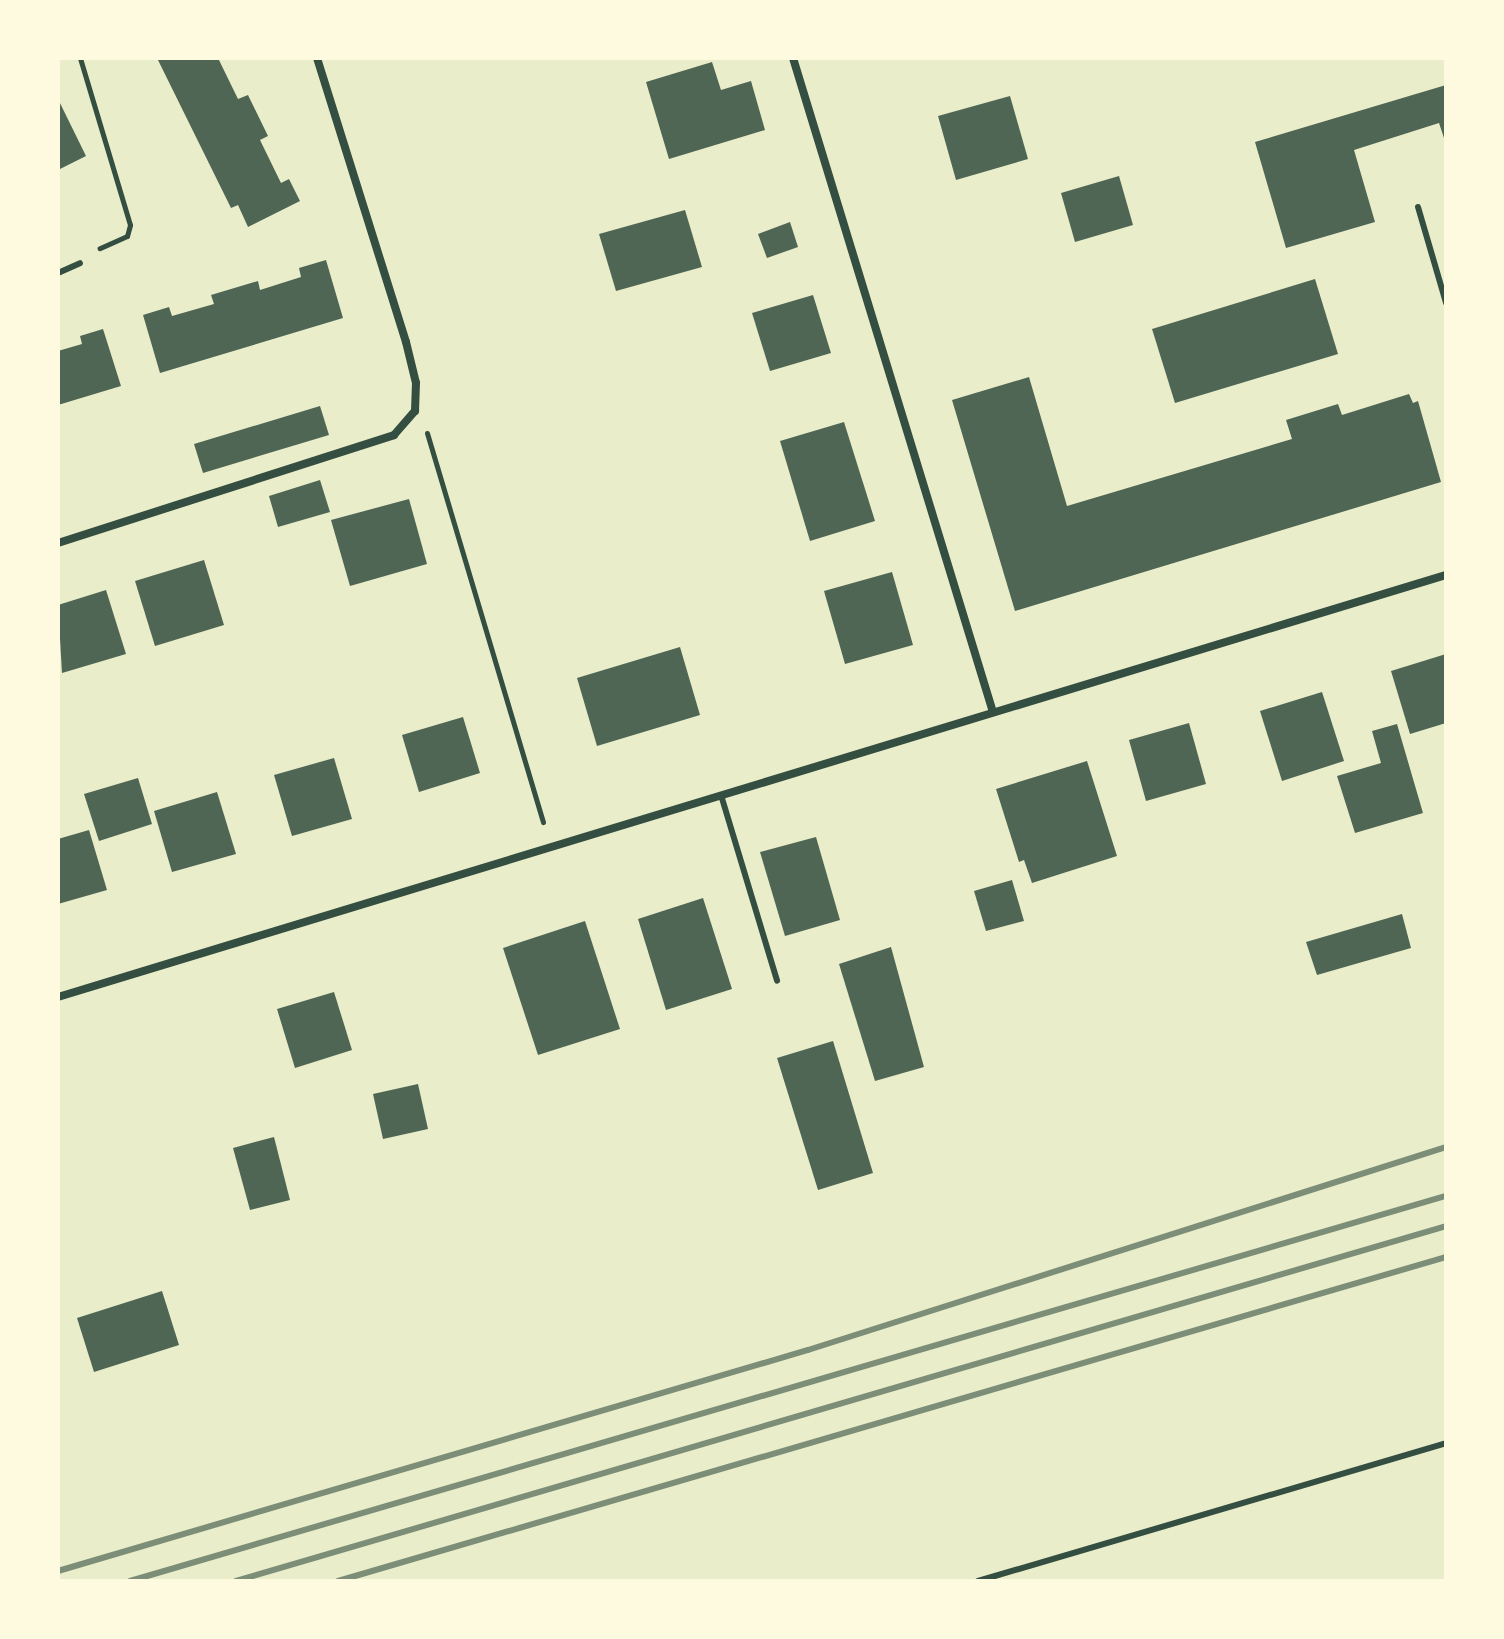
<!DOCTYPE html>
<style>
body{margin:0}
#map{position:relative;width:1504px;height:1639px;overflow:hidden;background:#e9edc9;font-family:"Fira Sans",sans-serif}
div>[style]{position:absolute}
.building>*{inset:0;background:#4f6655}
.path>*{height:5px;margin:-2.5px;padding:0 2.5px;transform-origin:2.5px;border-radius:2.5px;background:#344e41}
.service>*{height:6px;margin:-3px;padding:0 3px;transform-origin:3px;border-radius:3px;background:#344e41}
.minor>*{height:8px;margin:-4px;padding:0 4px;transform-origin:4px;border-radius:4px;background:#344e41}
.rail>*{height:6px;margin:-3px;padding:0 3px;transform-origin:3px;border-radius:3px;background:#7c8e77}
span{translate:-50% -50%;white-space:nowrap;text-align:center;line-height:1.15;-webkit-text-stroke:7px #fefae0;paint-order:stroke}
.frame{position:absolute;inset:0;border:60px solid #fefae0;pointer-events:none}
</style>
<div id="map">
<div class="building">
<div style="clip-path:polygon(157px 58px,218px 58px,238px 99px,248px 95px,268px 136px,260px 140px,281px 183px,289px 179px,300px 201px,248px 227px,238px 205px,231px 208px)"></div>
<div style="clip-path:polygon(712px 62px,721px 90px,751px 81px,765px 130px,669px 159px,646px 82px)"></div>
<div style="clip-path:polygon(1446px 85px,1446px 144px,1439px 123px,1354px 150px,1375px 222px,1286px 248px,1255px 142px)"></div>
<div style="clip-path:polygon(1010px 96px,1028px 159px,956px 180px,938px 116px)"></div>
<div style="clip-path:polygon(58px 99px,86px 156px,58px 170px)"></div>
<div style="clip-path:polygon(1119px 176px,1133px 225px,1075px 242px,1061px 193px)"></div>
<div style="clip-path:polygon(685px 210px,702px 267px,616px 291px,599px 234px)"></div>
<div style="clip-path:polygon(790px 222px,798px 247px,767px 258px,758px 234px)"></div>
<div style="clip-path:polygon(326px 260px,343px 318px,160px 373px,143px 315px,169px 307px,172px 316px,214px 304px,211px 295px,258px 281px,260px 290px,301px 277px,299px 268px)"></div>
<div style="clip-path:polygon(1315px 279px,1338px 354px,1175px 403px,1152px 329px)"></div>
<div style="clip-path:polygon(813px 295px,831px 353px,770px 371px,752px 313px)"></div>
<div style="clip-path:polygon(103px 329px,121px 386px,58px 405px,58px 351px,82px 344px,80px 336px)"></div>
<div style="clip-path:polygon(1029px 377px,1067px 506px,1292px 439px,1286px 420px,1338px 404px,1342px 415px,1409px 394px,1413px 403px,1418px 401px,1441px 482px,1015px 611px,952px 400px)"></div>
<div style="clip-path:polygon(320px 406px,329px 435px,203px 473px,194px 444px)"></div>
<div style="clip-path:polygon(844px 422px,875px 521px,810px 541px,780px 441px)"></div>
<div style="clip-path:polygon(320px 480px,330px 512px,278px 527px,269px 496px)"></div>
<div style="clip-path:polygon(409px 499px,427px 564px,350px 586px,331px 520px)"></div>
<div style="clip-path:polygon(204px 560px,224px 625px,155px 646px,135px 581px)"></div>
<div style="clip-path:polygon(892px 572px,913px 645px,845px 664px,824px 591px)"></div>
<div style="clip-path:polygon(106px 590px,126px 654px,62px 673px,58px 605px)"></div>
<div style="clip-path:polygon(680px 647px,700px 715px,597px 746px,577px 678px)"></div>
<div style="clip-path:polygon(1446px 654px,1446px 723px,1410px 734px,1391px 671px)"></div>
<div style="clip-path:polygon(1322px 692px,1344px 761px,1282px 781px,1260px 711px)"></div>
<div style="clip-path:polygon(463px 717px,480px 773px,419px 792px,402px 735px)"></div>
<div style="clip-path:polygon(1189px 723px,1206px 784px,1146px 801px,1129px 740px)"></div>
<div style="clip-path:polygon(1397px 724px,1423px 813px,1355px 833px,1337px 776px,1381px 763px,1372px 731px)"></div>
<div style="clip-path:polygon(334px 758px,352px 819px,292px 836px,274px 775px)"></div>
<div style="clip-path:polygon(1087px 761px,1117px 856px,1032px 883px,1024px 860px,1019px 862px,996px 789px)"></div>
<div style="clip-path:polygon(138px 778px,152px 824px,99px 841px,84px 794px)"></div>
<div style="clip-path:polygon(217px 792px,236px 854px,172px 872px,154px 811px)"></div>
<div style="clip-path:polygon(89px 830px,107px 890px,58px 904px,58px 839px)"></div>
<div style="clip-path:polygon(816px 837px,840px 920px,785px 936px,760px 852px)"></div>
<div style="clip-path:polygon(1012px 880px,1024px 921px,986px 931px,974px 891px)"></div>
<div style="clip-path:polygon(703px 898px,732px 989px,666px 1010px,638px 919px)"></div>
<div style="clip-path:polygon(1402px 914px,1411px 948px,1317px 975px,1306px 942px)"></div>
<div style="clip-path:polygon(585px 921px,620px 1029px,538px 1055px,503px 948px)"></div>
<div style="clip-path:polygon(891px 947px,924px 1067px,875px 1081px,839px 964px)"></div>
<div style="clip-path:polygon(334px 992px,352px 1050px,295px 1068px,277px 1009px)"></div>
<div style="clip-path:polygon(833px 1041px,873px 1173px,818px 1190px,777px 1058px)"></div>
<div style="clip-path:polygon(418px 1084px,428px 1129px,383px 1139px,373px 1094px)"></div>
<div style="clip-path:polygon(274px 1137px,290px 1200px,250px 1210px,233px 1148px)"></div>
<div style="clip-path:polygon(162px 1291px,179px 1345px,94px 1372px,77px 1318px)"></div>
</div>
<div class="path">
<div style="left:80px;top:58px;width:174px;rotate:73.3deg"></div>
<div style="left:130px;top:225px;width:11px;rotate:105deg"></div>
<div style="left:127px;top:236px;width:30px;rotate:156deg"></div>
<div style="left:427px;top:433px;width:406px;rotate:73.4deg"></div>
</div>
<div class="service">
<div style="left:1418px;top:207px;width:100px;rotate:73.7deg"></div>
<div style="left:58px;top:273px;width:24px;rotate:-24deg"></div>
<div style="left:721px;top:795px;width:194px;rotate:73.2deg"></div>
<div style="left:978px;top:1581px;width:488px;rotate:-16.4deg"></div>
</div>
<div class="minor">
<div style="left:793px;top:58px;width:684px;rotate:73deg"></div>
<div style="left:58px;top:543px;width:353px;rotate:-17.8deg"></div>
<div style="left:394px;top:435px;width:32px;rotate:-49deg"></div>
<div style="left:415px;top:411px;width:28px;rotate:-88deg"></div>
<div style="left:416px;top:383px;width:42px;rotate:-103.7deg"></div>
<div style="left:406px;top:342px;width:298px;rotate:-107.4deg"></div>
<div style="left:58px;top:997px;width:1451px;rotate:-16.91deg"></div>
</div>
<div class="rail">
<div style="left:58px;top:1571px;width:782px;rotate:-16.42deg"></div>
<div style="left:808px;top:1350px;width:670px;rotate:-17.65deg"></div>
<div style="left:130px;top:1581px;width:1371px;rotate:-16.31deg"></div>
<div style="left:236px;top:1581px;width:1261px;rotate:-16.35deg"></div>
<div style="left:338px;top:1581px;width:1154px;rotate:-16.3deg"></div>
</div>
<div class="frame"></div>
</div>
